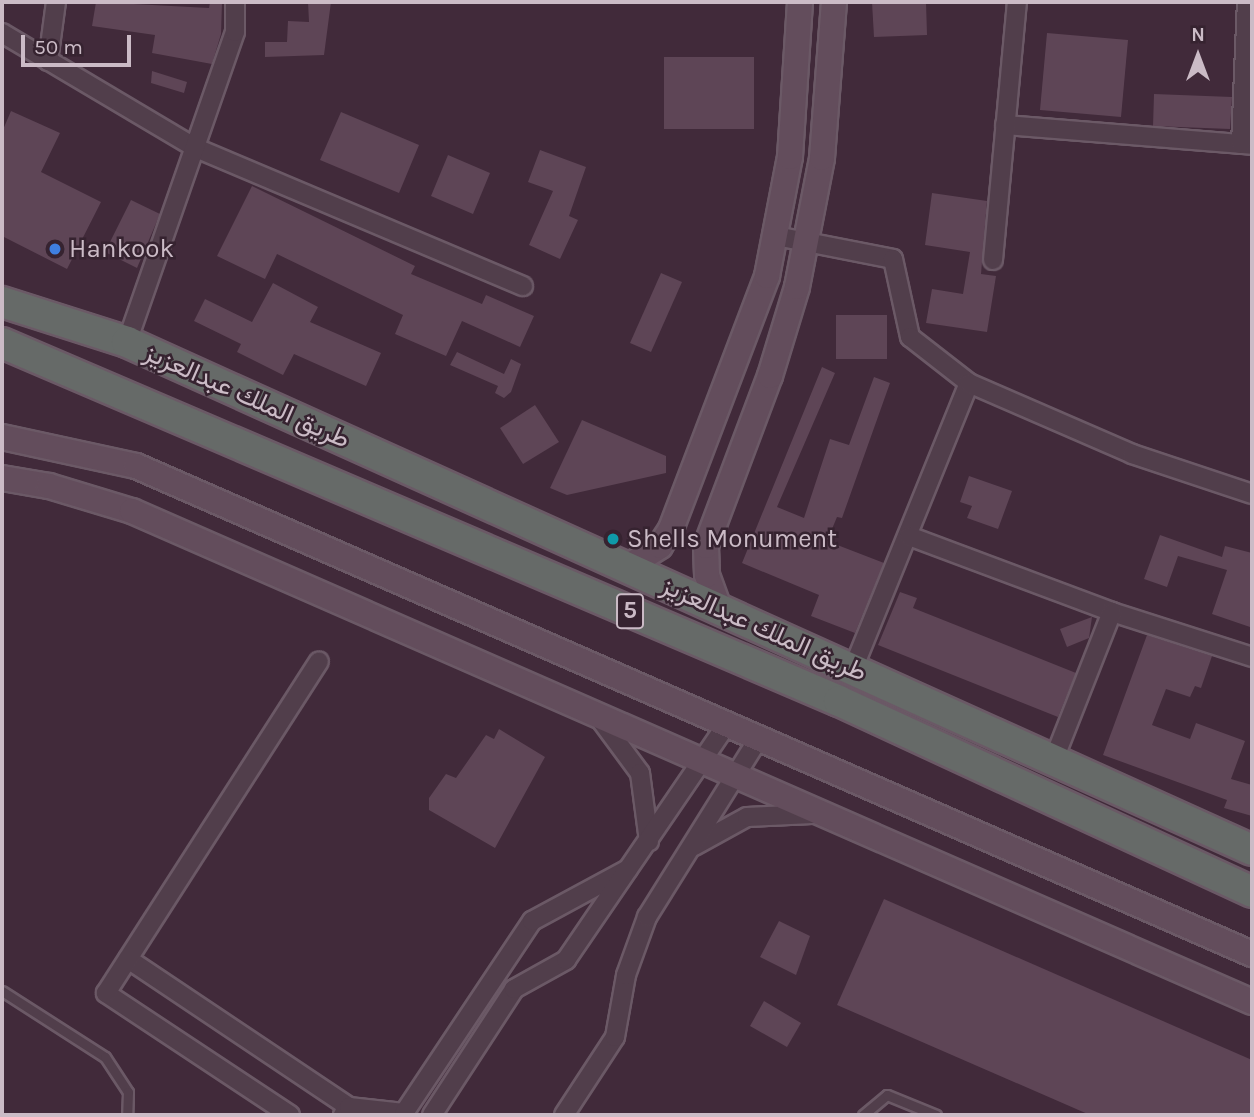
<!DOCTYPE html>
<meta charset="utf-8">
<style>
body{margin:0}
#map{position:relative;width:1254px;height:1117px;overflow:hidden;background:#412a3a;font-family:Karla,Vazirmatn,sans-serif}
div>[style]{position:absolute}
.building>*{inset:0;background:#5e4556}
.roads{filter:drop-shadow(2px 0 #6b5966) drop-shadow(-2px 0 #6b5966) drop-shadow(0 2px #6b5966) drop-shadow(0 -2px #6b5966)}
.service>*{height:9px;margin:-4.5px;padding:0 4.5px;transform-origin:4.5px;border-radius:4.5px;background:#513e4b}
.minor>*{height:18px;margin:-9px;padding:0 9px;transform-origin:9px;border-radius:9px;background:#513e4b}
.secondary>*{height:24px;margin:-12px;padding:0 12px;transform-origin:12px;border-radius:12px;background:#634d5c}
.trunk>*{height:30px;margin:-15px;padding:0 15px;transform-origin:15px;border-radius:15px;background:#666a68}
.dots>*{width:19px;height:19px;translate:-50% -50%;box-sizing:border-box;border:4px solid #362330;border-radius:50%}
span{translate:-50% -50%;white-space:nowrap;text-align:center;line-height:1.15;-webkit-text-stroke:5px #362330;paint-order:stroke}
.shield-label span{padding:2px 5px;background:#362330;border:2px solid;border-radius:5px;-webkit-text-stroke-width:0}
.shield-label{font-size:24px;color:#cbbbc6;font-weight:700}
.poi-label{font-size:26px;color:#cbbbc6}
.left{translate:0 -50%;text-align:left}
.street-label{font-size:26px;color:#cbbbc6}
.frame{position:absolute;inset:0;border:4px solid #cbbbc6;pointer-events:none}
.north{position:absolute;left:1163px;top:21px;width:70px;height:70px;-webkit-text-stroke:5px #362330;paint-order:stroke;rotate:0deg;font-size:19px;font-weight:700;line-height:28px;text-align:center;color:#cbbbc6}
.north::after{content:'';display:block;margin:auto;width:24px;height:32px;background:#cbbbc6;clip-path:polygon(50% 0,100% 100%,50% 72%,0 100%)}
.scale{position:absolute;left:21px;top:35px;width:110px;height:32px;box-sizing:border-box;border:4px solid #cbbbc6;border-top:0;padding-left:9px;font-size:21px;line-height:24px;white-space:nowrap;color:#cbbbc6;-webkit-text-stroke:5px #362330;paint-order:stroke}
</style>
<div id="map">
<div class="building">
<div style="clip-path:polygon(96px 2px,209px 8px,210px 2px,222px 2px,221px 34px,212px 64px,152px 53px,155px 35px,92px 26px)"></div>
<div style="clip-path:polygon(308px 2px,331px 2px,324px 55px,265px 57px,265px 42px,287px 42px,288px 21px,309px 22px)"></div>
<div style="clip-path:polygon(872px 2px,926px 2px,927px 35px,874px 37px)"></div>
<div style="clip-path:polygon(1047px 33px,1128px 40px,1121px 117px,1040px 110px)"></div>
<div style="clip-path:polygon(664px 57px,754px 57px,754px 129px,664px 129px)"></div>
<div style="clip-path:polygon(152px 71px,187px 82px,184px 93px,151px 83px)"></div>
<div style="clip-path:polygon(1154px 94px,1232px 97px,1230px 129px,1153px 126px)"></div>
<div style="clip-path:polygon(11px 111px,60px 133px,41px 172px,101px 202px,67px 269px,2px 236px,2px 132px)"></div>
<div style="clip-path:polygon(341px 112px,419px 145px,399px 193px,320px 160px)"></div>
<div style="clip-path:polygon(540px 150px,586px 167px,569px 216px,578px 220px,560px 259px,529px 245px,553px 191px,528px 182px)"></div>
<div style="clip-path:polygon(448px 155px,490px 173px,473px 214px,431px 196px)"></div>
<div style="clip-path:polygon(252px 186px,415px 266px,411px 274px,482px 304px,486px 295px,534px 316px,520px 347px,462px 321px,446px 356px,395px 334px,403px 315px,277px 254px,265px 279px,217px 256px)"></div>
<div style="clip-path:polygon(932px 193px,987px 201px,981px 274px,996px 276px,987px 332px,926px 323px,932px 289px,963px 294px,970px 252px,925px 245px)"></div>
<div style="clip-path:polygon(131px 200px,160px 214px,137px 268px,105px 252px)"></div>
<div style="clip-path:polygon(661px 273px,682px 282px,651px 352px,630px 343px)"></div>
<div style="clip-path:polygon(273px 283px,318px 307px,310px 322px,381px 353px,366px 386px,294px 354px,283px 375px,237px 352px,241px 344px,194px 321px,205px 299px,252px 322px)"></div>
<div style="clip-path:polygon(836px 315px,887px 315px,887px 359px,836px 359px)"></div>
<div style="clip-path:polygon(457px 352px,504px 374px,511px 359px,521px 364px,511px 392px,504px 398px,495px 393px,498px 386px,450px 365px)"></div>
<div style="clip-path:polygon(822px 367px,835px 373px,777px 507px,804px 518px,830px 439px,849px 445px,874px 377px,890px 383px,842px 518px,837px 517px,827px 541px,884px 563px,855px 633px,811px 616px,819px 595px,742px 563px)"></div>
<div style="clip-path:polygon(535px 405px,559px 442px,523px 464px,500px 428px)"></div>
<div style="clip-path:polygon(582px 420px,666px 456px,666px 473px,567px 495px,550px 488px)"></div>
<div style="clip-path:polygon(969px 476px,1012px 491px,998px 529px,967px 518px,972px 506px,960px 502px)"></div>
<div style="clip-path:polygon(1160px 535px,1222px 557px,1225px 546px,1252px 553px,1250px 627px,1212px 614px,1227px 570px,1178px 556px,1167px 587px,1144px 579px)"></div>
<div style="clip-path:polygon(900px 592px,917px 598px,913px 608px,1076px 673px,1058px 717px,878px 645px)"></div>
<div style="clip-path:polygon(1092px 617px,1089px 638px,1067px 647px,1060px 629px)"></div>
<div style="clip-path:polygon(1147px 635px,1212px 656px,1201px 688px,1195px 686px,1190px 697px,1166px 689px,1152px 725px,1190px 739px,1196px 723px,1245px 741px,1231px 779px,1252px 785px,1252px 816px,1224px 808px,1227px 800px,1103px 755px)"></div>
<div style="clip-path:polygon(499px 729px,545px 757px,495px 848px,429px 810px,429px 798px,446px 774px,456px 778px,486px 735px,494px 739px)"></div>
<div style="clip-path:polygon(884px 899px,1252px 1060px,1252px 1115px,1090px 1115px,837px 1005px)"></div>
<div style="clip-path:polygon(779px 921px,810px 936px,796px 975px,760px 957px)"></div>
<div style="clip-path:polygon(764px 1001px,801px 1023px,787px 1047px,750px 1026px)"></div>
</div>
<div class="roads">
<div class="service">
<div style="left:2px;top:991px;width:122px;rotate:32.7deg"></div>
<div style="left:105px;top:1057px;width:42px;rotate:56.7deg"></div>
<div style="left:128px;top:1092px;width:23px;rotate:92deg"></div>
<div style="left:863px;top:1115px;width:31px;rotate:-40deg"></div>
<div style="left:887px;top:1095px;width:53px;rotate:22.2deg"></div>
</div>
<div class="minor">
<div style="left:2px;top:33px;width:226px;rotate:30.7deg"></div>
<div style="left:196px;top:148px;width:355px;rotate:22.9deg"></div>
<div style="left:48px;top:61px;width:60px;rotate:-82.3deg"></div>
<div style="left:1005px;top:125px;width:248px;rotate:4.6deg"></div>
<div style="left:1241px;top:144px;width:142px;rotate:-87.6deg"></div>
<div style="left:776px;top:236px;width:119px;rotate:11.1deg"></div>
<div style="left:893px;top:259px;width:80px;rotate:77.7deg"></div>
<div style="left:910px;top:337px;width:75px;rotate:37.9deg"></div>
<div style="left:969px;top:383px;width:309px;rotate:112.1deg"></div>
<div style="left:993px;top:260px;width:259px;rotate:-84.7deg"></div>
<div style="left:127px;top:342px;width:328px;rotate:-70.8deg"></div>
<div style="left:235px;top:32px;width:30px;rotate:-90deg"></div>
<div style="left:969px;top:383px;width:178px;rotate:23.5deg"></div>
<div style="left:1132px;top:454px;width:126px;rotate:18.4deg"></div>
<div style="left:909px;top:536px;width:217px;rotate:20.5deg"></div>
<div style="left:1112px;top:612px;width:147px;rotate:17.8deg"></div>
<div style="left:600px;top:719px;width:67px;rotate:53.5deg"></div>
<div style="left:640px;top:773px;width:69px;rotate:82.5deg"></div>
<div style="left:1054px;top:759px;width:158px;rotate:-68.5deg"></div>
<div style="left:694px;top:846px;width:60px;rotate:-28.7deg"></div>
<div style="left:747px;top:817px;width:65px;rotate:-2.6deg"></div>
<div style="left:128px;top:959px;width:266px;rotate:33.8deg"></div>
<div style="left:290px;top:1115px;width:221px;rotate:-146.5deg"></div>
<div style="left:106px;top:993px;width:394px;rotate:-57.3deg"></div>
<div style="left:343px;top:1115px;width:10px;rotate:-53deg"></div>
<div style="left:349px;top:1107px;width:55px;rotate:6.2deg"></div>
<div style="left:404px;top:1113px;width:231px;rotate:-56.3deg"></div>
<div style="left:532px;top:921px;width:109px;rotate:-28.4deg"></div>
<div style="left:432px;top:1115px;width:150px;rotate:-56.9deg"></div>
<div style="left:514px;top:989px;width:60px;rotate:-29.1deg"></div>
<div style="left:566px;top:960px;width:286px;rotate:-55.7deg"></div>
<div style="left:564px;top:1115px;width:93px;rotate:-56.8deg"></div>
<div style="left:615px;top:1037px;width:63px;rotate:-79.9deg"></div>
<div style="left:626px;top:975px;width:62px;rotate:-70.1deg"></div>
<div style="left:647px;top:917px;width:211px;rotate:-58deg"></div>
</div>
<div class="secondary">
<div style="left:2px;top:437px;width:137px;rotate:12.2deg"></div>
<div style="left:136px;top:466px;width:1218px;rotate:23.62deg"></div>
<div style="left:2px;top:478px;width:48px;rotate:9.7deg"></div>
<div style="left:49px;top:486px;width:87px;rotate:16.8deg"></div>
<div style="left:132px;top:511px;width:1223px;rotate:23.67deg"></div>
<div style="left:627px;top:567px;width:39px;rotate:-32deg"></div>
<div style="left:660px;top:546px;width:20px;rotate:-57deg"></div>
<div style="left:671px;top:529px;width:271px;rotate:-69.2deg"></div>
<div style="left:767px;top:276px;width:121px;rotate:-79.1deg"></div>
<div style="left:790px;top:157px;width:155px;rotate:-86.3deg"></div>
<div style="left:719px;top:608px;width:35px;rotate:-110deg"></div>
<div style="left:707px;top:575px;width:29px;rotate:-92deg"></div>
<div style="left:706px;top:546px;width:182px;rotate:-69.4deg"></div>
<div style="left:770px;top:376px;width:93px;rotate:-73.1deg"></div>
<div style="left:797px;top:287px;width:131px;rotate:-79deg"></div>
<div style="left:822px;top:158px;width:156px;rotate:-85.6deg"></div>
</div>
<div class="trunk">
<div style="left:2px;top:302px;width:131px;rotate:17.7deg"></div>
<div style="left:127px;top:342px;width:1234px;rotate:24.3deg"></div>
<div style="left:2px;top:343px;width:910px;rotate:23.16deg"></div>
<div style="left:839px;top:701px;width:455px;rotate:24.8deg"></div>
</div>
</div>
<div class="dots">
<div style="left:55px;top:249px;background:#3f7fe0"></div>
<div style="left:613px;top:539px;background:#0f9aa8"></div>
</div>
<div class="shield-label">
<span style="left:630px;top:611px">5</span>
</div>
<div class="poi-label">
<span class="left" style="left:69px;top:249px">Hankook</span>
<span class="left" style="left:627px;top:539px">Shells Monument</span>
</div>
<div class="street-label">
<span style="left:247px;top:396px;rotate:24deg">طريق الملك عبدالعزيز</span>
<span style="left:764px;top:629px;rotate:24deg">طريق الملك عبدالعزيز</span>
</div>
<div class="frame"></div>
<div class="north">N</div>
<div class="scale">50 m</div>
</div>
